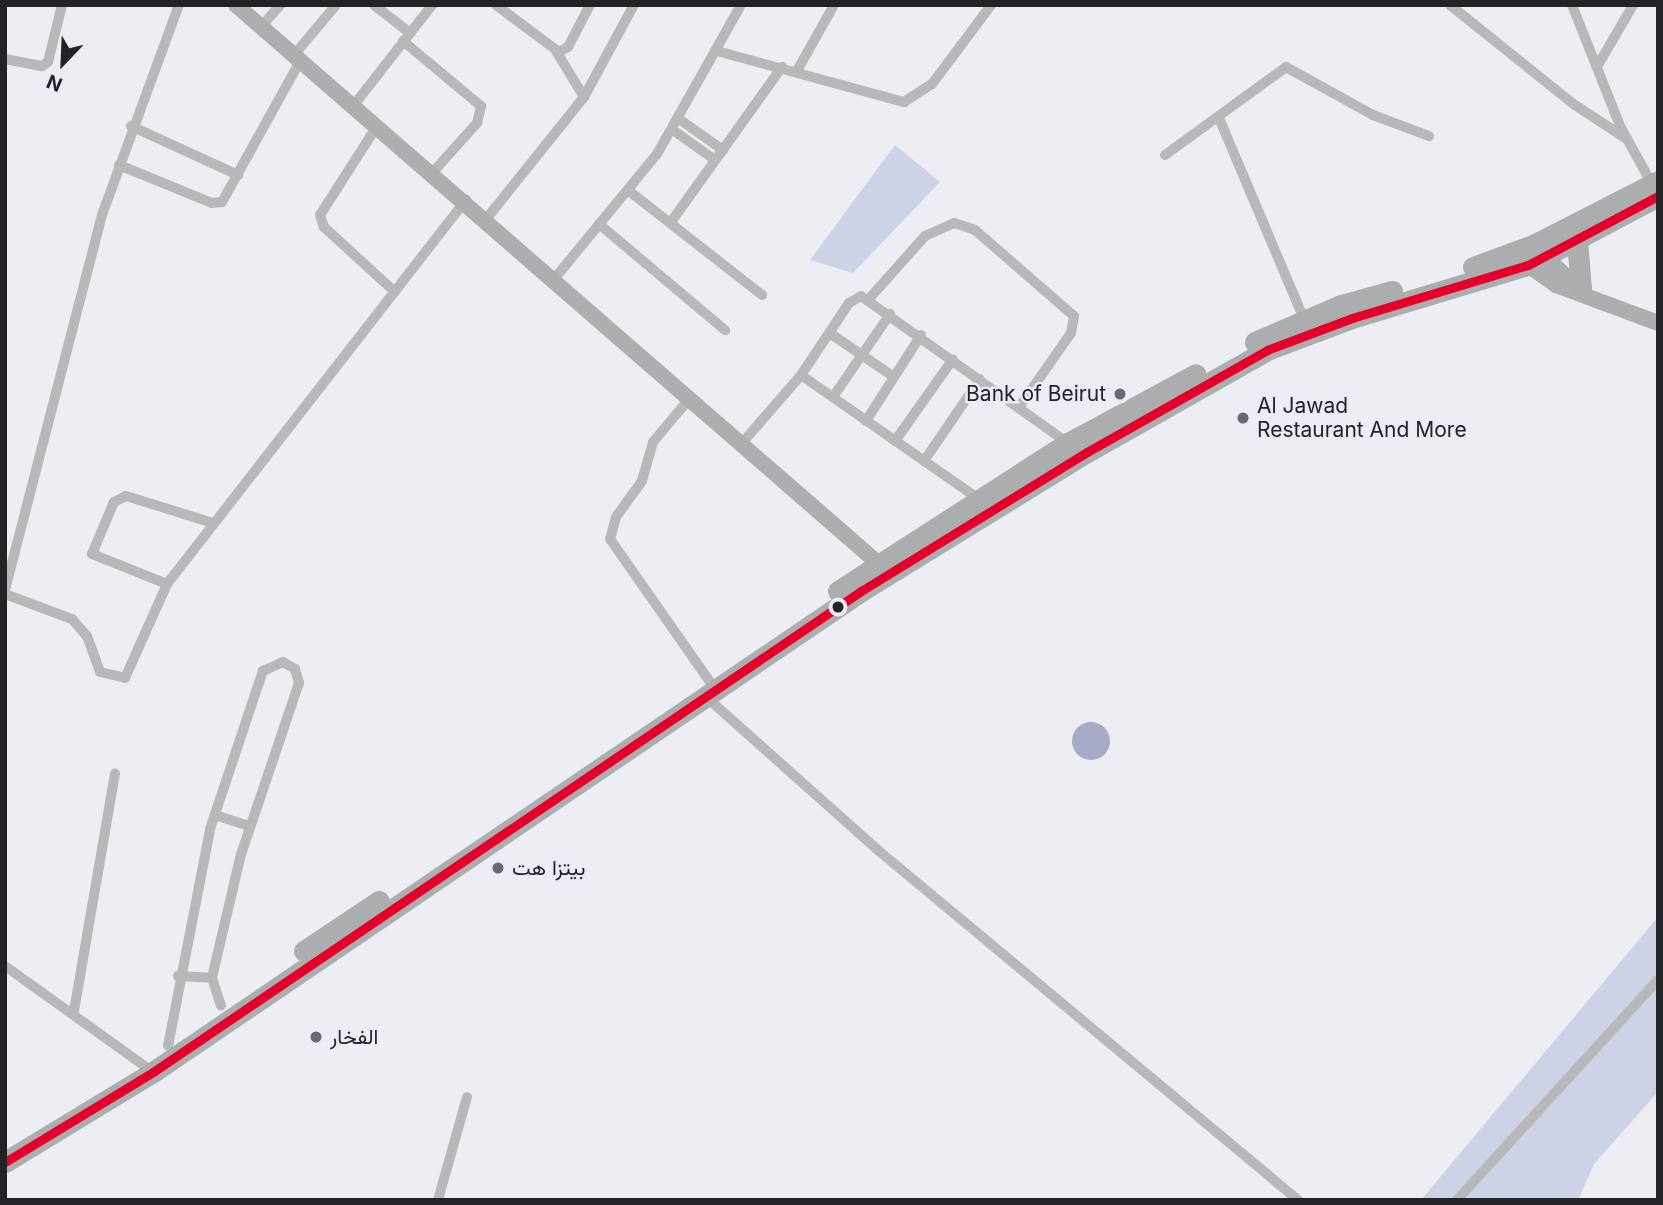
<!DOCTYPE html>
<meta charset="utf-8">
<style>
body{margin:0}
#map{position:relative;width:1663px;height:1205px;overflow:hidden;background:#edeef4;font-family:Inter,Vazirmatn,sans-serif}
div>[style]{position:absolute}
.green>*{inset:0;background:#ced2e6}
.water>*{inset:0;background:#a6acc5}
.round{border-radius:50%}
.street>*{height:10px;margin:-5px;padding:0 5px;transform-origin:5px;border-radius:5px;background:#b8b8ba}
.secondary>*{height:16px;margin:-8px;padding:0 8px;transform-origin:8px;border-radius:8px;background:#adaeb0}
.highway>*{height:21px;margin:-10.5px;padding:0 10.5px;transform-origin:10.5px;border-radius:10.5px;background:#acadaf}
.bus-1>*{height:9px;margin:-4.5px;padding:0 4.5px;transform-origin:4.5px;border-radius:4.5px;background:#e4002b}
.dots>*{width:19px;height:19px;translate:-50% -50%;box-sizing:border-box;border:4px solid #eaedf7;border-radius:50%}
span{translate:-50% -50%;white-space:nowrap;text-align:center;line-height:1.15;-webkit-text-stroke:5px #eaedf7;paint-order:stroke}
.poi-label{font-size:21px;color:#222327}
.right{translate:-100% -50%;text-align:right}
.left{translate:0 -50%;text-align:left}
.frame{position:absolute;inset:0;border:7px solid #222327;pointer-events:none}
.north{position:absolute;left:28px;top:28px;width:70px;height:70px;-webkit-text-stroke:5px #eaedf7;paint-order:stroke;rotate:203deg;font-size:19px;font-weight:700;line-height:28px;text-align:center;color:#222327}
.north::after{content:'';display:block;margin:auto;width:24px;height:32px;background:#222327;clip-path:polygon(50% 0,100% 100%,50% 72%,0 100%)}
</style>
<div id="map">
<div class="green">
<div style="clip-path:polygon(895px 145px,940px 182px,853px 273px,810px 260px)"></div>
<div style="clip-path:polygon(1658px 917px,1658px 1092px,1594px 1164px,1578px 1200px,1421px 1200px)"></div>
</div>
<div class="water">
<div class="round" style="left:1072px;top:722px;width:38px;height:38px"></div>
</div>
<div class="street">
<div style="left:374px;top:5px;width:46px;rotate:37.9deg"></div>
<div style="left:496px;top:5px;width:79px;rotate:36.7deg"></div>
<div style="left:559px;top:52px;width:10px;rotate:-29deg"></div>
<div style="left:568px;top:47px;width:47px;rotate:-62.4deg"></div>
<div style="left:1450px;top:5px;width:160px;rotate:38.7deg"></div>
<div style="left:1575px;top:105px;width:62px;rotate:33.2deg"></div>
<div style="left:1572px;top:5px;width:132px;rotate:68.3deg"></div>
<div style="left:1621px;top:128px;width:64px;rotate:61deg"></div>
<div style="left:261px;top:27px;width:29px;rotate:-49deg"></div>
<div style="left:403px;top:41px;width:102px;rotate:39.8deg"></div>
<div style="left:481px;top:106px;width:17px;rotate:103deg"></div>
<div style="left:477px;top:123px;width:64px;rotate:131.9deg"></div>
<div style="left:556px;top:51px;width:54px;rotate:58.7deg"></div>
<div style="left:717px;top:51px;width:194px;rotate:15.3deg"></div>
<div style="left:904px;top:102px;width:33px;rotate:-33deg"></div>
<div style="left:932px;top:84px;width:99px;rotate:-53.2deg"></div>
<div style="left:294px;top:55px;width:65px;rotate:-50deg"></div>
<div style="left:5px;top:59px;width:38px;rotate:11deg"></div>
<div style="left:42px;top:66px;width:7px;rotate:-34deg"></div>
<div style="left:48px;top:62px;width:59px;rotate:-76.2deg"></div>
<div style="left:1598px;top:65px;width:69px;rotate:-59.7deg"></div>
<div style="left:798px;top:69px;width:73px;rotate:-60.6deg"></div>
<div style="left:354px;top:105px;width:127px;rotate:-52deg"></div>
<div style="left:1219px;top:118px;width:218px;rotate:67.1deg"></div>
<div style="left:679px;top:119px;width:54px;rotate:35.2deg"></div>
<div style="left:131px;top:126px;width:118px;rotate:24.6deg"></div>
<div style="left:377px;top:126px;width:106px;rotate:122.6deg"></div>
<div style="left:320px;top:215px;width:13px;rotate:72deg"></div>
<div style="left:324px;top:227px;width:96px;rotate:42.5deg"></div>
<div style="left:673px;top:130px;width:52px;rotate:35.5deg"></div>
<div style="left:1165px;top:155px;width:150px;rotate:-36deg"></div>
<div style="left:1286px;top:67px;width:99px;rotate:28.9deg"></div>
<div style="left:1373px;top:115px;width:60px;rotate:20.6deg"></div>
<div style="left:119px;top:165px;width:100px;rotate:22.2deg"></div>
<div style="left:212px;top:203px;width:10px;rotate:-6deg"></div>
<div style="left:222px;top:202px;width:161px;rotate:-61deg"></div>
<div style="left:629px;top:191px;width:169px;rotate:38deg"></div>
<div style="left:487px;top:218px;width:155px;rotate:-51.3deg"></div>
<div style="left:584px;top:97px;width:105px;rotate:-61.5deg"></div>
<div style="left:671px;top:222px;width:191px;rotate:-54.4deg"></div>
<div style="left:599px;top:224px;width:165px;rotate:40.1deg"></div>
<div style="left:555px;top:278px;width:161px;rotate:-50.6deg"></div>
<div style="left:657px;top:154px;width:171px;rotate:-60.6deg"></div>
<div style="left:868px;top:300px;width:86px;rotate:-48.3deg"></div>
<div style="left:925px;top:236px;width:32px;rotate:-24deg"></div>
<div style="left:954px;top:223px;width:22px;rotate:18deg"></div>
<div style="left:975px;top:230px;width:131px;rotate:41deg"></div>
<div style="left:1074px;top:316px;width:17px;rotate:100deg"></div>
<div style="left:1071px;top:333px;width:89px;rotate:124.9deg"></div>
<div style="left:831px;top:334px;width:76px;rotate:34.3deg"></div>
<div style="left:801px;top:375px;width:217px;rotate:34.9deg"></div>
<div style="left:833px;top:397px;width:101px;rotate:-55.5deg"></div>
<div style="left:690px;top:398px;width:57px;rotate:130.1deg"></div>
<div style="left:653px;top:442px;width:41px;rotate:105.8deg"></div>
<div style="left:642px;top:481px;width:44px;rotate:125.8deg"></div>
<div style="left:616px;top:517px;width:23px;rotate:105deg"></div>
<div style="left:610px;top:539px;width:174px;rotate:55deg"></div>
<div style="left:866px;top:421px;width:102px;rotate:-57.4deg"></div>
<div style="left:895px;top:441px;width:100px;rotate:-54.7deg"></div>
<div style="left:743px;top:442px;width:89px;rotate:-49.1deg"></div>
<div style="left:801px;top:375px;width:87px;rotate:-56.3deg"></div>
<div style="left:849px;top:303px;width:14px;rotate:-30deg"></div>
<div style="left:861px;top:296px;width:254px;rotate:35.4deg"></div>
<div style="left:924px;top:461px;width:99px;rotate:-55.7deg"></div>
<div style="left:167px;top:584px;width:81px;rotate:-158.2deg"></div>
<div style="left:92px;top:554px;width:56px;rotate:-67.1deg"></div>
<div style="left:114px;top:502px;width:13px;rotate:-27deg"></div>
<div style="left:126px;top:496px;width:91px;rotate:17.2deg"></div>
<div style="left:5px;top:590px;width:387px;rotate:-75.5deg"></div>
<div style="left:102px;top:215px;width:224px;rotate:-69.9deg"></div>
<div style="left:5px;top:594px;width:72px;rotate:20.5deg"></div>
<div style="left:72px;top:619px;width:23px;rotate:49deg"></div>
<div style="left:87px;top:636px;width:38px;rotate:70deg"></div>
<div style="left:100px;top:672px;width:26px;rotate:13deg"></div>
<div style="left:125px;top:678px;width:103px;rotate:-65.9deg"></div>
<div style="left:167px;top:584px;width:487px;rotate:-52.1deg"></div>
<div style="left:705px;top:696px;width:233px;rotate:41.7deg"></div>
<div style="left:879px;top:851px;width:545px;rotate:39.79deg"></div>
<div style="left:215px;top:815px;width:35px;rotate:18deg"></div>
<div style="left:5px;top:966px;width:182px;rotate:35.6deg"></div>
<div style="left:178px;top:976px;width:34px;rotate:3deg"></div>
<div style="left:74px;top:1011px;width:241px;rotate:-80.2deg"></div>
<div style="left:168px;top:1046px;width:221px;rotate:-79deg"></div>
<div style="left:210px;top:829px;width:167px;rotate:-71.5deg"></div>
<div style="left:263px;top:671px;width:22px;rotate:-24deg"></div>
<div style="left:283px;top:662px;width:14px;rotate:30deg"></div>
<div style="left:295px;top:669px;width:15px;rotate:74deg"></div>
<div style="left:299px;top:683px;width:181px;rotate:108.7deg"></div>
<div style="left:241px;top:854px;width:127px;rotate:103.2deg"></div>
<div style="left:212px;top:978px;width:29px;rotate:72deg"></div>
<div style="left:438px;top:1200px;width:107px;rotate:-74.3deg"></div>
<div style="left:1457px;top:1200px;width:298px;rotate:-47.6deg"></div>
</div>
<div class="secondary">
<div style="left:236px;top:5px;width:863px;rotate:41deg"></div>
<div style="left:1539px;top:251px;width:62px;rotate:43deg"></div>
<div style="left:1521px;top:260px;width:43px;rotate:35.5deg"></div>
<div style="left:1556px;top:285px;width:109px;rotate:20.4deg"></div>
</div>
<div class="highway">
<div style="left:1577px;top:241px;width:47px;rotate:85.1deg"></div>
<div style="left:1473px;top:267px;width:64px;rotate:-20.1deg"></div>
<div style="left:1533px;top:245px;width:140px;rotate:-27.1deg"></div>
<div style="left:1255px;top:342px;width:94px;rotate:-23.3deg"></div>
<div style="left:1341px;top:305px;width:53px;rotate:-15.4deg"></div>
<div style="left:838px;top:591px;width:274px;rotate:-32.8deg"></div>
<div style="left:1068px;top:443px;width:145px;rotate:-28.3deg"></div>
<div style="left:304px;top:951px;width:90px;rotate:-33.7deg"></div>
<div style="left:5px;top:1162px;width:173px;rotate:-31.3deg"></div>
<div style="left:153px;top:1072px;width:856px;rotate:-34.19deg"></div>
<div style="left:861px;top:591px;width:265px;rotate:-31.6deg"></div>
<div style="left:1087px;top:452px;width:207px;rotate:-29.5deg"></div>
<div style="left:1267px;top:350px;width:91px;rotate:-20.6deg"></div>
<div style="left:1352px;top:318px;width:184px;rotate:-16.8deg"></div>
<div style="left:1528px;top:265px;width:147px;rotate:-28deg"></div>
</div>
<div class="bus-1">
<div style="left:5px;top:1162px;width:173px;rotate:-31.3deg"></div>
<div style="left:153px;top:1072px;width:856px;rotate:-34.19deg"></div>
<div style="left:861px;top:591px;width:265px;rotate:-31.6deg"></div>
<div style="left:1087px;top:452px;width:207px;rotate:-29.5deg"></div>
<div style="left:1267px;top:350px;width:91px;rotate:-20.6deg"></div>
<div style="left:1352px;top:318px;width:184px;rotate:-16.8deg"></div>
<div style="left:1528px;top:265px;width:147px;rotate:-28deg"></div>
</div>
<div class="dots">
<div style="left:1120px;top:394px;background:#696a6f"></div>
<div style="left:1243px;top:418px;background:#696a6f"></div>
<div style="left:838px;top:607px;background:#222327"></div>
<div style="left:498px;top:868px;background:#696a6f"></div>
<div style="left:316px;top:1037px;background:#696a6f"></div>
</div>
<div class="poi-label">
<span class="right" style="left:1106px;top:394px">Bank of Beirut</span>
<span class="left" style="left:1257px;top:418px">Al Jawad<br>Restaurant And More</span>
<span class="left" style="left:512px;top:868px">بيتزا هت</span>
<span class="left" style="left:330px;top:1037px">الفخار</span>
</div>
<div class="frame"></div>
<div class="north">N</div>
</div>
